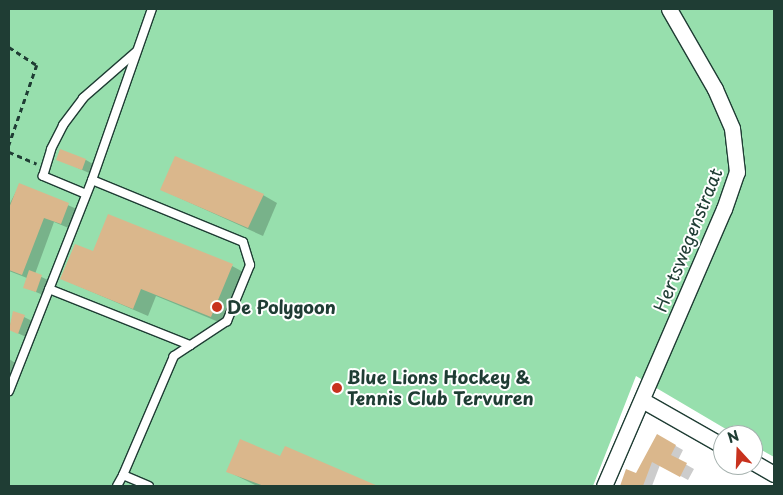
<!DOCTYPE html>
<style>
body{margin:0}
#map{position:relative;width:783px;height:495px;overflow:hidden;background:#fff;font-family:"Playpen Sans",sans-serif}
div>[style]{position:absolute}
.green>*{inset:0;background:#97dfad}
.shadow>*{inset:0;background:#0003}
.building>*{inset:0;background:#dab78c}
.path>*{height:2.5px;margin-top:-1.25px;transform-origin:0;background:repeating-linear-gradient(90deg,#1f3d34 0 5px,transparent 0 9px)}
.roads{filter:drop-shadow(1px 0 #1f3d34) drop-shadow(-1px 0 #1f3d34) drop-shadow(0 1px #1f3d34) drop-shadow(0 -1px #1f3d34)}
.service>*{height:8px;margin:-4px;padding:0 4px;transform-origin:4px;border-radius:4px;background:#fff}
.minor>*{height:15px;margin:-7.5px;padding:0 7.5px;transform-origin:7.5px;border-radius:7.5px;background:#fff}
.dots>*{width:14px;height:14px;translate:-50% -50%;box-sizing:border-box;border:2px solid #fff;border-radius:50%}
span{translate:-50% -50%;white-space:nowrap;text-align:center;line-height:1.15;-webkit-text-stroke:4px #fff;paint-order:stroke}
.street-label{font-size:18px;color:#1f3d34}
.poi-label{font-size:18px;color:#1f3d34;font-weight:700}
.left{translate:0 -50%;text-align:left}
.frame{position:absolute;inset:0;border:10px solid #1f3d34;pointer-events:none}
.north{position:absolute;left:713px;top:425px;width:50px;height:50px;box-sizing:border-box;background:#fff;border:1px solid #a5b1ae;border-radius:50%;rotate:340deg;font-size:14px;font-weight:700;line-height:20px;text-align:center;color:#1f3d34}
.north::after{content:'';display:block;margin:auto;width:18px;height:22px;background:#c8321e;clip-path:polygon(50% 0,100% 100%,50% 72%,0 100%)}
</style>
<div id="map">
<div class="green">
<div style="clip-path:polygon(9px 9px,774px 9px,774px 457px,753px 445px,753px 435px,736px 435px,636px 376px,593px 486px,9px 486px)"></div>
</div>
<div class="shadow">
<div style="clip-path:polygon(58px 159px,86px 160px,93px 164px,89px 173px)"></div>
<div style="clip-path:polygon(20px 184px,79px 210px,71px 229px,54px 222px,35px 274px,48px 280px,43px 295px,24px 287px,27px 278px,9px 271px,9px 205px)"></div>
<div style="clip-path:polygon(162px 190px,263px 195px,277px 203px,263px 236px)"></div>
<div style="clip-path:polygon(93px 253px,232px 266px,247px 274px,226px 325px,156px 296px,148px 316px,62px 279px)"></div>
<div style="clip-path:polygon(14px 312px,32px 321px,26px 337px,9px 329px)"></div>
<div style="clip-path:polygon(9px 359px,17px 364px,12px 377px,9px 376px)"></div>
<div style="clip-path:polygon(658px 436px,683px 450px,678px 460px,694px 469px,688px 480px,660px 465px,652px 486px,621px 486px,627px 471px,637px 475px)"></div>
<div style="clip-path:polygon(285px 448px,375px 486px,257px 486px,227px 471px,281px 458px)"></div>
</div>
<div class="building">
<div style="clip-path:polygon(60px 149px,86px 159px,82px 170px,56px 160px)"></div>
<div style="clip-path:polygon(175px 156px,264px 194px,248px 228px,160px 190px)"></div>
<div style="clip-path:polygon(19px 183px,69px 203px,61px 224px,44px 218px,22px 275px,9px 270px,9px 208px)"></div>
<div style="clip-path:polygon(108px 214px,233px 264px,211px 317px,141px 289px,133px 309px,60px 279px,75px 244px,93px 251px)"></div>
<div style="clip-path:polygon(29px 270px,42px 275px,36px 292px,23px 288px)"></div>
<div style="clip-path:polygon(13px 311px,25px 315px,18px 334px,9px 330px)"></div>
<div style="clip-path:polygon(657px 434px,676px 445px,671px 455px,687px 463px,680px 477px,652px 462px,643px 486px,620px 486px,626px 469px,636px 473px)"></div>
<div style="clip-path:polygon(240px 439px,280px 456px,285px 446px,378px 486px,264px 486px,226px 472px)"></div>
</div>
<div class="path">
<div style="left:9px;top:47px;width:33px;rotate:33deg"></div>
<div style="left:37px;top:65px;width:85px;rotate:109.3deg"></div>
<div style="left:9px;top:152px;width:30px;rotate:23deg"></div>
</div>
<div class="roads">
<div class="service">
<div style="left:92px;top:180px;width:163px;rotate:22.3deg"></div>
<div style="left:243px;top:242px;width:24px;rotate:73deg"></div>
<div style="left:250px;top:265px;width:61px;rotate:112.3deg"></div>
<div style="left:227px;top:321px;width:64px;rotate:146.6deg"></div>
<div style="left:174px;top:356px;width:129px;rotate:113.2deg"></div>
<div style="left:86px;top:194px;width:47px;rotate:-157.3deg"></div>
<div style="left:43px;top:176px;width:28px;rotate:-73deg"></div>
<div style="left:51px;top:149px;width:27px;rotate:-63deg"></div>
<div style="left:63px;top:125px;width:34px;rotate:-53deg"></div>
<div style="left:83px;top:98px;width:70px;rotate:-41deg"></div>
<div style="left:49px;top:289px;width:152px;rotate:21.7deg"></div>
<div style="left:9px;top:391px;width:227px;rotate:-68.5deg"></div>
<div style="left:92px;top:180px;width:181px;rotate:-70.7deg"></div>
<div style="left:117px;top:486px;width:13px;rotate:-61deg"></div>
<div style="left:123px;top:475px;width:28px;rotate:23deg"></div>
</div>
<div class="minor">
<div style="left:642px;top:400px;width:93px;rotate:29.6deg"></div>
<div style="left:753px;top:462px;width:24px;rotate:30deg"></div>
<div style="left:604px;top:486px;width:302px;rotate:-66.6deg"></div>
<div style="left:724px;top:209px;width:39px;rotate:-71deg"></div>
<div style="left:737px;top:172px;width:44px;rotate:-96.5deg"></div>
<div style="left:732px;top:128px;width:43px;rotate:-113.6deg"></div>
<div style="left:715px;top:89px;width:92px;rotate:-119.9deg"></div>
</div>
</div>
<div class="dots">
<div style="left:217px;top:307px;background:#c8321e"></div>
<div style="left:337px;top:388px;background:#c8321e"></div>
</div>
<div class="street-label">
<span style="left:688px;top:240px;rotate:-68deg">Hertswegenstraat</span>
</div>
<div class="poi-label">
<span class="left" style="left:227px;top:307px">De Polygoon</span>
<span class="left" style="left:347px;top:388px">Blue Lions Hockey &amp;<br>Tennis Club Tervuren</span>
</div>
<div class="frame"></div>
<div class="north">N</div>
</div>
